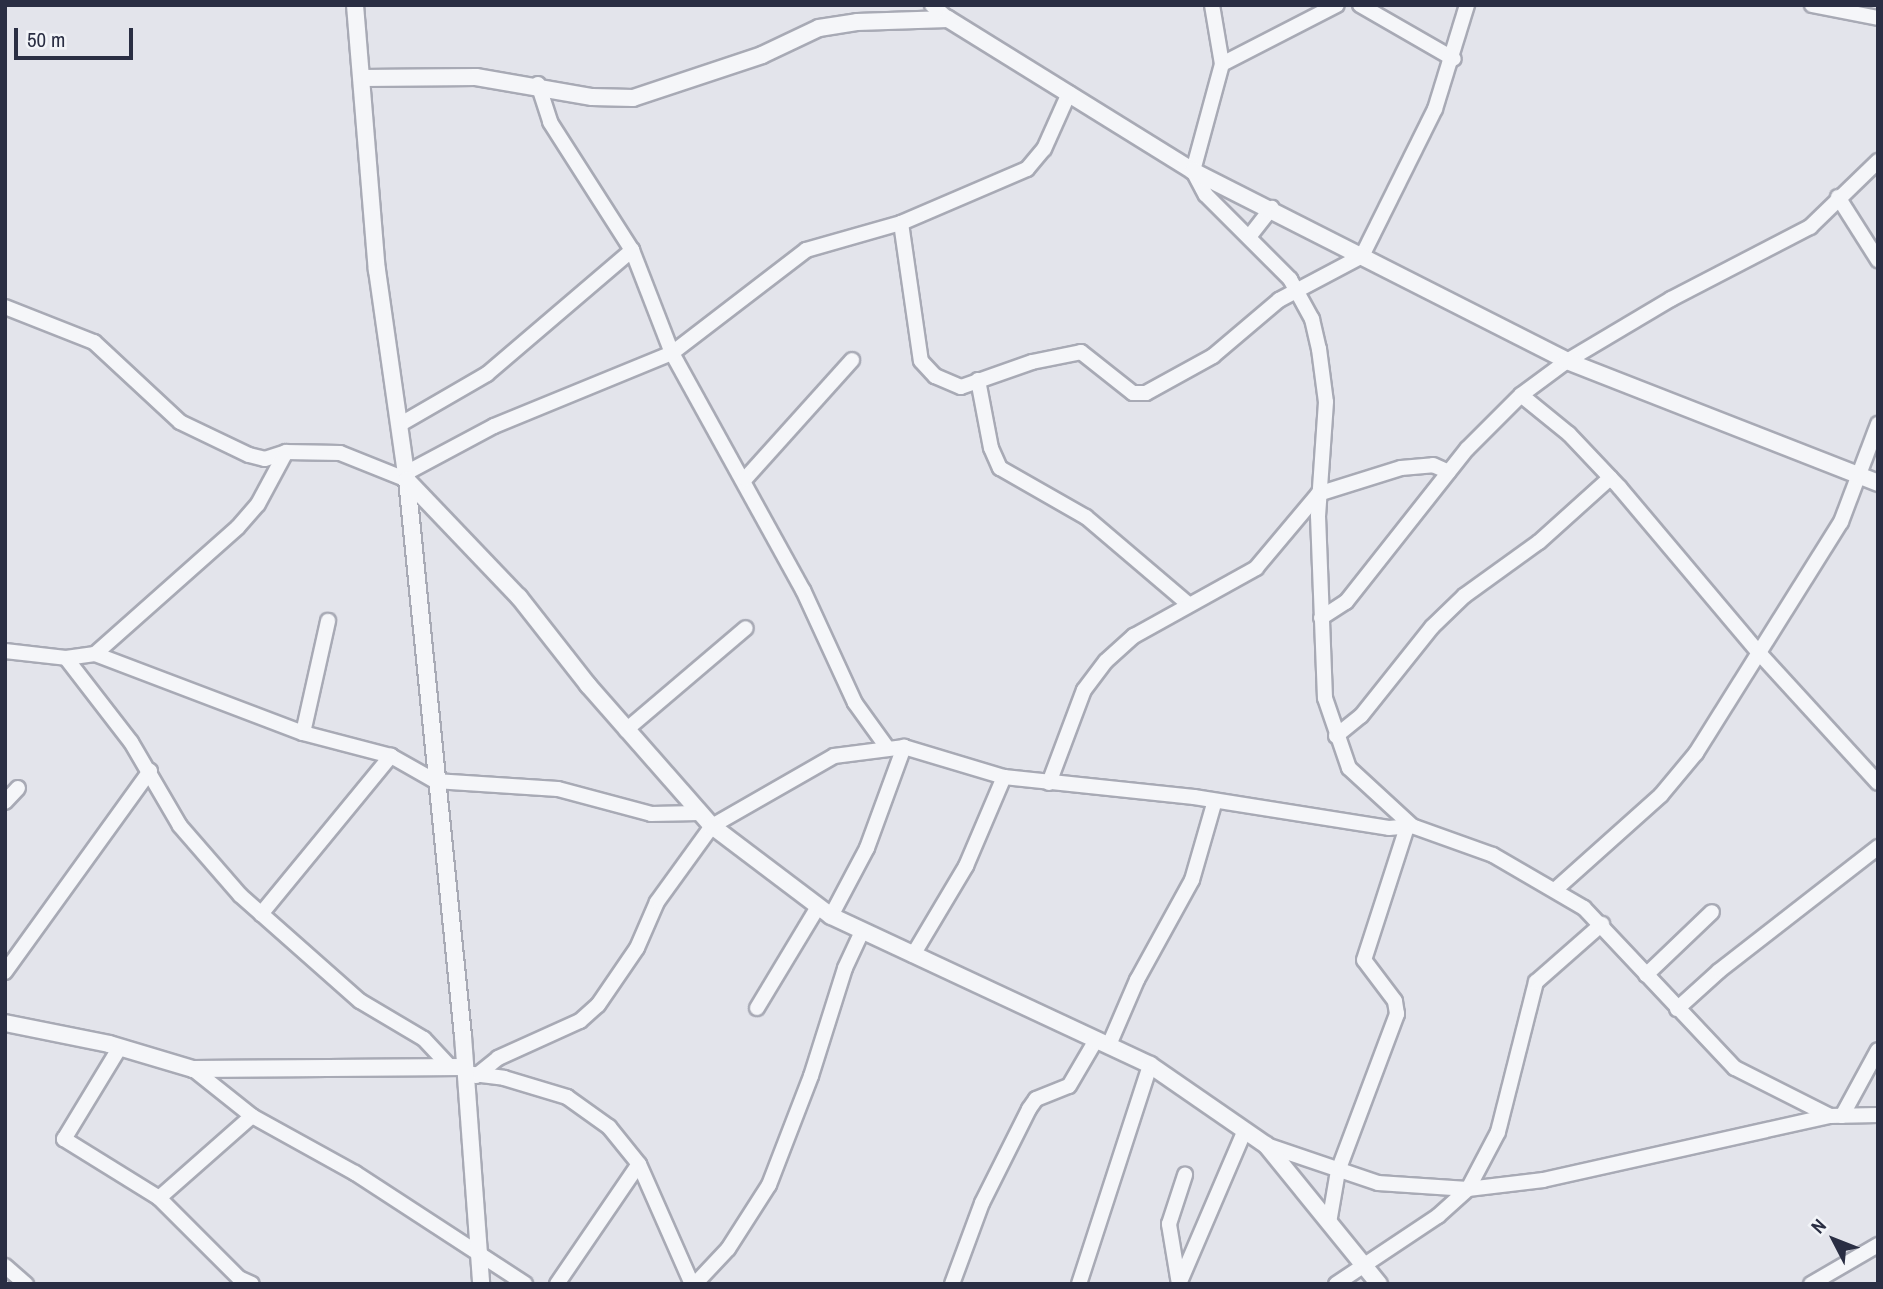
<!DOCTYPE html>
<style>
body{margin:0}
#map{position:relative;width:1883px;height:1289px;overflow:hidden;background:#e3e4eb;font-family:"Archivo Narrow",sans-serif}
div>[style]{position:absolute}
.roads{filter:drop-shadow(2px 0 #a8aab5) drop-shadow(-2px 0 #a8aab5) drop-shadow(0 2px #a8aab5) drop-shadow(0 -2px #a8aab5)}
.minor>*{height:14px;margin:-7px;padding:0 7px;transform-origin:7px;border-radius:7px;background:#f5f6f9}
.tertiary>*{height:16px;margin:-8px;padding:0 8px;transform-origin:8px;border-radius:8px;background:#f5f6f9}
span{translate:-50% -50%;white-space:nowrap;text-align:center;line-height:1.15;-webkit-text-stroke:7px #f2f4f8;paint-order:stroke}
.frame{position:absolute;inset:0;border:7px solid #2a2e43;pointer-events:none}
.north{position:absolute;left:1799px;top:1205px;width:70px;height:70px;-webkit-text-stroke:5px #f2f4f8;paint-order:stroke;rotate:312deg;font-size:19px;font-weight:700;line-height:28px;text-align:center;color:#2a2e43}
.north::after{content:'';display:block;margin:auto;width:24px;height:32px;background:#2a2e43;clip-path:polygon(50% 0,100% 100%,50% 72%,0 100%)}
.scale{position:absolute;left:14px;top:28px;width:119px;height:32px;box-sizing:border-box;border:4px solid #2a2e43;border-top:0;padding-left:9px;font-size:21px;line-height:24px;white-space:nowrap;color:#2a2e43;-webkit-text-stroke:5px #f2f4f8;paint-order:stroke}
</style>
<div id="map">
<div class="roads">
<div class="minor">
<div style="left:932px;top:5px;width:21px;rotate:41deg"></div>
<div style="left:1212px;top:5px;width:60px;rotate:80.4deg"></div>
<div style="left:1222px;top:64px;width:111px;rotate:105.2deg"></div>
<div style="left:1193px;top:171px;width:27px;rotate:62deg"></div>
<div style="left:1206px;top:195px;width:119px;rotate:45deg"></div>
<div style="left:1290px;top:279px;width:46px;rotate:61.2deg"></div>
<div style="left:1312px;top:319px;width:31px;rotate:77deg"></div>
<div style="left:1319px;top:349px;width:53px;rotate:82.5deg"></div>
<div style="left:1326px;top:402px;width:114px;rotate:94deg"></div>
<div style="left:1318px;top:516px;width:182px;rotate:87.8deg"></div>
<div style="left:1325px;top:698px;width:74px;rotate:71.1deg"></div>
<div style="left:1349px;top:768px;width:86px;rotate:42.6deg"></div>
<div style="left:1412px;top:826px;width:86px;rotate:19.7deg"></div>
<div style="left:1493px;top:855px;width:105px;rotate:30.2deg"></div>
<div style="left:1584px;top:908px;width:220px;rotate:46.7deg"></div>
<div style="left:1735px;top:1068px;width:106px;rotate:26.8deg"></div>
<div style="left:1830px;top:1116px;width:48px;rotate:-1.2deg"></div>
<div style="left:1360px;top:5px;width:108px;rotate:29.9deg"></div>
<div style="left:1812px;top:5px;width:67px;rotate:11.1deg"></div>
<div style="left:1222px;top:64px;width:129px;rotate:-27.2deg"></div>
<div style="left:538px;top:84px;width:40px;rotate:72deg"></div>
<div style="left:550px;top:122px;width:152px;rotate:57.4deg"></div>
<div style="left:632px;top:250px;width:110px;rotate:68.8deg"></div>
<div style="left:672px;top:353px;width:271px;rotate:61.1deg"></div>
<div style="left:803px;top:590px;width:124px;rotate:65.3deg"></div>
<div style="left:855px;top:703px;width:53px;rotate:54.2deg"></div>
<div style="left:1838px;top:197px;width:75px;rotate:57.6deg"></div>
<div style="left:901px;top:223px;width:139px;rotate:81.8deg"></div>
<div style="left:921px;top:361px;width:21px;rotate:47deg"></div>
<div style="left:935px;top:376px;width:28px;rotate:23deg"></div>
<div style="left:961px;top:387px;width:75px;rotate:-19.4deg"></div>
<div style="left:1032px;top:362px;width:50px;rotate:-11.5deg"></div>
<div style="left:1081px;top:352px;width:66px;rotate:38.3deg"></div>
<div style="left:1133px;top:393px;width:13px"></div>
<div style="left:1146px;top:393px;width:77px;rotate:-28.9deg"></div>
<div style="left:1213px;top:356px;width:87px;rotate:-40.3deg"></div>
<div style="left:1279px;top:300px;width:94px;rotate:-27.9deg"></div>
<div style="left:1362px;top:256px;width:164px;rotate:-63.6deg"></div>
<div style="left:1435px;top:109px;width:109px;rotate:-72.9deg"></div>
<div style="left:1249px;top:237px;width:37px;rotate:-52deg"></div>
<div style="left:5px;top:307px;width:96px;rotate:21.5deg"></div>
<div style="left:94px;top:342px;width:117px;rotate:42.9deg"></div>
<div style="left:180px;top:422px;width:76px;rotate:25.6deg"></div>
<div style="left:249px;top:455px;width:16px;rotate:14deg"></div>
<div style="left:265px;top:459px;width:22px;rotate:-18deg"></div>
<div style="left:286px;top:452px;width:54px;rotate:1.1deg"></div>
<div style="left:340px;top:453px;width:72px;rotate:21.9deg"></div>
<div style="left:978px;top:380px;width:69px;rotate:79.2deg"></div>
<div style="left:991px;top:448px;width:22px;rotate:66deg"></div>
<div style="left:1000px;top:468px;width:99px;rotate:29.7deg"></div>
<div style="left:1086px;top:517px;width:133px;rotate:40.4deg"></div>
<div style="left:1521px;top:395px;width:62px;rotate:39.1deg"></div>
<div style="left:1569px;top:434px;width:74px;rotate:46.6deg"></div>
<div style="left:1620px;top:488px;width:216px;rotate:49.9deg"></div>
<div style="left:1759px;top:653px;width:176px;rotate:47.5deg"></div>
<div style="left:399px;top:425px;width:102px;rotate:-30.1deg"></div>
<div style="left:487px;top:374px;width:191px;rotate:-40.5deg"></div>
<div style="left:406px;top:473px;width:100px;rotate:-28.1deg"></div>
<div style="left:494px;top:426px;width:192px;rotate:-22.3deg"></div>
<div style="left:672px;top:353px;width:169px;rotate:-37.5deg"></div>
<div style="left:806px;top:250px;width:99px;rotate:-15.9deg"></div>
<div style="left:901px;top:223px;width:137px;rotate:-23.2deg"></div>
<div style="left:1027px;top:169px;width:26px;rotate:-50deg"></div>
<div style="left:1044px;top:149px;width:61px;rotate:-65.9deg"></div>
<div style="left:745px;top:479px;width:160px;rotate:-48deg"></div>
<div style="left:1321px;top:618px;width:30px;rotate:-33deg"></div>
<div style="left:1346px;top:602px;width:195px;rotate:-51.7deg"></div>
<div style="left:1467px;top:449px;width:76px;rotate:-45deg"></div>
<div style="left:1521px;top:395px;width:57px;rotate:-36.5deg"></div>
<div style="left:1567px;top:361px;width:121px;rotate:-30.8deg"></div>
<div style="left:1671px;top:299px;width:157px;rotate:-27.4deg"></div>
<div style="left:1810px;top:227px;width:95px;rotate:-44.1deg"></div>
<div style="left:5px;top:651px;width:61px;rotate:6.5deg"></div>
<div style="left:66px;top:658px;width:29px;rotate:-8deg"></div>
<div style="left:95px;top:654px;width:222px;rotate:20.8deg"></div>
<div style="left:303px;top:733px;width:91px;rotate:14.6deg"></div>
<div style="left:391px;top:756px;width:51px;rotate:29.6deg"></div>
<div style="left:435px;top:781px;width:123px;rotate:3.7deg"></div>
<div style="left:558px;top:789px;width:96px;rotate:15deg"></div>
<div style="left:651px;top:814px;width:48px;rotate:-1.2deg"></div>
<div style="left:95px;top:654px;width:191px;rotate:-41.6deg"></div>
<div style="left:238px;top:527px;width:30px;rotate:-49deg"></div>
<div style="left:258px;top:504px;width:59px;rotate:-61.7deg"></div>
<div style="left:66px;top:658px;width:106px;rotate:52.3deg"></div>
<div style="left:131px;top:742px;width:97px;rotate:59.7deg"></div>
<div style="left:180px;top:826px;width:91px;rotate:49deg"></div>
<div style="left:240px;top:895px;width:160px;rotate:41.5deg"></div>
<div style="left:360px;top:1001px;width:74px;rotate:30.7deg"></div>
<div style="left:424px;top:1039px;width:35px;rotate:47deg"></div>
<div style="left:626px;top:730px;width:157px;rotate:-40.4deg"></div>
<div style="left:303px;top:733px;width:115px;rotate:-77.4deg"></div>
<div style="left:1336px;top:736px;width:32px;rotate:-39deg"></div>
<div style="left:1361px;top:716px;width:114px;rotate:-51.4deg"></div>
<div style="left:1432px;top:627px;width:45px;rotate:-44.1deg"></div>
<div style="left:1464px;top:596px;width:92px;rotate:-35.8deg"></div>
<div style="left:1539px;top:542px;width:96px;rotate:-42deg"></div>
<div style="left:1049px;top:783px;width:99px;rotate:-69.4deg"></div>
<div style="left:1084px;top:690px;width:36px;rotate:-53deg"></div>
<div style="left:1106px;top:661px;width:38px;rotate:-42deg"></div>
<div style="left:1134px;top:636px;width:140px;rotate:-29.1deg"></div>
<div style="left:1256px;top:568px;width:97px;rotate:-50deg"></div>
<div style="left:1318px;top:494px;width:87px;rotate:-17.4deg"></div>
<div style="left:1401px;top:468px;width:32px;rotate:-5deg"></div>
<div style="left:1433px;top:465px;width:17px;rotate:24deg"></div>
<div style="left:5px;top:802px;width:19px;rotate:-47deg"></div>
<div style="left:1556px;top:889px;width:141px;rotate:-41.8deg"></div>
<div style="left:1661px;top:795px;width:55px;rotate:-50.2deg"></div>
<div style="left:1696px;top:753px;width:273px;rotate:-57.9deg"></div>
<div style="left:1841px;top:522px;width:105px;rotate:-69.3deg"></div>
<div style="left:261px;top:914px;width:205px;rotate:-50.6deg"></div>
<div style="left:831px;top:916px;width:77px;rotate:-62.1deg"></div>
<div style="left:867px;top:848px;width:108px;rotate:-69.9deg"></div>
<div style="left:913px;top:955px;width:104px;rotate:-59.2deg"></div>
<div style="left:966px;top:866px;width:97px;rotate:-66.9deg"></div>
<div style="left:5px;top:972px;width:248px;rotate:-54.2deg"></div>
<div style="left:1646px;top:975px;width:91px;rotate:-43.7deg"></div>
<div style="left:757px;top:1008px;width:118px;rotate:-58.9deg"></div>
<div style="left:1677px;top:1009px;width:57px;rotate:-42.1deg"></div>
<div style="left:1719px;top:971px;width:202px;rotate:-37.9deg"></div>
<div style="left:1109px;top:1045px;width:71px;rotate:-66.7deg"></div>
<div style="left:1137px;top:980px;width:114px;rotate:-61.2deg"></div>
<div style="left:1192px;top:880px;width:79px;rotate:-73.9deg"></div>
<div style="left:120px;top:1047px;width:108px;rotate:121.3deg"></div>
<div style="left:64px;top:1139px;width:112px;rotate:31.8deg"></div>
<div style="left:159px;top:1198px;width:113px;rotate:45deg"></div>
<div style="left:239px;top:1278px;width:14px;rotate:25deg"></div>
<div style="left:193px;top:1069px;width:75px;rotate:38.5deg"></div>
<div style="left:252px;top:1116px;width:118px;rotate:29deg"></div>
<div style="left:355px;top:1173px;width:203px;rotate:33.1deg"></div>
<div style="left:473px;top:1074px;width:31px;rotate:7deg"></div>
<div style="left:504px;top:1078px;width:66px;rotate:16.8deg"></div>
<div style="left:567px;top:1097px;width:52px;rotate:35.5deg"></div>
<div style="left:609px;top:1127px;width:48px;rotate:51deg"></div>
<div style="left:639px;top:1164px;width:131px;rotate:66.2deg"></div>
<div style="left:476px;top:1076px;width:28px;rotate:-39deg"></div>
<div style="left:498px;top:1058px;width:90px;rotate:-24.3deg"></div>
<div style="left:580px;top:1021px;width:24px;rotate:-42deg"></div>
<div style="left:598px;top:1005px;width:69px;rotate:-55.6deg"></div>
<div style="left:637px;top:948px;width:50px;rotate:-66.5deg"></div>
<div style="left:657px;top:902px;width:94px;rotate:-54.1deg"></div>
<div style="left:712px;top:826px;width:141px;rotate:-29.8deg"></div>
<div style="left:834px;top:756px;width:71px;rotate:-7.3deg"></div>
<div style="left:904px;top:747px;width:104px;rotate:16.7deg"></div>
<div style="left:1004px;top:777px;width:191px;rotate:6deg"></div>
<div style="left:1194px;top:797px;width:197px;rotate:9deg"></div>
<div style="left:1389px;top:828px;width:23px;rotate:-5deg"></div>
<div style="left:1842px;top:1116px;width:75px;rotate:-61.4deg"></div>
<div style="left:1266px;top:1145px;width:118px;rotate:18.7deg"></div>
<div style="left:1378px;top:1183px;width:90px;rotate:3.8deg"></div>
<div style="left:1468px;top:1189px;width:76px;rotate:-6.8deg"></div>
<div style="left:1543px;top:1180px;width:294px;rotate:-12.6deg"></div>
<div style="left:159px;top:1198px;width:124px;rotate:-41.4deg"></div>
<div style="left:1329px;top:1223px;width:53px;rotate:-80.2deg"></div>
<div style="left:1338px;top:1171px;width:168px;rotate:-69.4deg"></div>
<div style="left:1397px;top:1014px;width:13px;rotate:-99deg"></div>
<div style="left:1395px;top:1001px;width:51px;rotate:-127.1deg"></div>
<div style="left:1364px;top:960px;width:140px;rotate:-72.1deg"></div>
<div style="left:5px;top:1266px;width:28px;rotate:41deg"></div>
<div style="left:557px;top:1284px;width:145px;rotate:-55.7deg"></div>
<div style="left:695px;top:1284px;width:48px;rotate:-46.7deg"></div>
<div style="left:728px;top:1249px;width:76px;rotate:-57.4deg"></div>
<div style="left:769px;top:1185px;width:117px;rotate:-68.9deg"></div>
<div style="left:811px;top:1076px;width:113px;rotate:-72.5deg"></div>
<div style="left:845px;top:968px;width:40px;rotate:-65deg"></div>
<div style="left:952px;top:1284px;width:86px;rotate:-69.7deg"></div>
<div style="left:982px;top:1203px;width:105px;rotate:-63.4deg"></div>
<div style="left:1029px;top:1109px;width:12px;rotate:-55deg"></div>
<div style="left:1036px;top:1099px;width:35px;rotate:-22deg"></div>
<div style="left:1069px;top:1086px;width:53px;rotate:-59.6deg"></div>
<div style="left:1079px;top:1284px;width:230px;rotate:-72deg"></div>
<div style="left:1179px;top:1284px;width:165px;rotate:-66.8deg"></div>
<div style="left:1179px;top:1284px;width:61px;rotate:-99.5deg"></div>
<div style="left:1169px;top:1224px;width:52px;rotate:-71.9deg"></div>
<div style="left:1336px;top:1284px;width:123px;rotate:-33.7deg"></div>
<div style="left:1438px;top:1216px;width:40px;rotate:-42deg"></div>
<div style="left:1468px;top:1189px;width:64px;rotate:-62.2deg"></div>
<div style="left:1498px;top:1132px;width:155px;rotate:-75.8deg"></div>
<div style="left:1536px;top:982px;width:88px;rotate:-41.3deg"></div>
<div style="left:1811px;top:1284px;width:78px;rotate:-30.2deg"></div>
</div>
<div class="tertiary">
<div style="left:355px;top:5px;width:266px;rotate:85.3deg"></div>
<div style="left:377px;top:270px;width:212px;rotate:81.9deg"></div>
<div style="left:407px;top:480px;width:559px;rotate:84.25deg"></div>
<div style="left:463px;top:1036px;width:249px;rotate:85.8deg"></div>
<div style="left:363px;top:78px;width:113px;rotate:-0.5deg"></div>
<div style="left:476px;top:77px;width:118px;rotate:9.8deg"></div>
<div style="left:592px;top:97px;width:41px;rotate:1.4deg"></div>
<div style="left:633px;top:98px;width:136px;rotate:-18.4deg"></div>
<div style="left:762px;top:55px;width:63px;rotate:-25.3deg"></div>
<div style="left:819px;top:28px;width:38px;rotate:-9deg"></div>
<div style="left:857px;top:22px;width:91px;rotate:-1.9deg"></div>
<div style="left:948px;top:19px;width:288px;rotate:31.8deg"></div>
<div style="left:1193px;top:171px;width:419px;rotate:26.9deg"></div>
<div style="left:1567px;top:361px;width:334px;rotate:21.4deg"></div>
<div style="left:407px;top:480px;width:162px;rotate:46.3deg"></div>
<div style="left:519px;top:597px;width:112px;rotate:51.9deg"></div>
<div style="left:588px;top:685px;width:188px;rotate:48.7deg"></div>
<div style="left:712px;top:826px;width:149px;rotate:37.1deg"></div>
<div style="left:831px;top:916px;width:352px;rotate:25deg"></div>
<div style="left:1150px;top:1065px;width:141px;rotate:34.6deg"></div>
<div style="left:1266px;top:1145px;width:179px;rotate:50.9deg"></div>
<div style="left:5px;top:1023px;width:106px;rotate:11.4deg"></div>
<div style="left:109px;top:1044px;width:88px;rotate:16.6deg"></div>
<div style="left:193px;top:1069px;width:270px;rotate:-0.4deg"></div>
</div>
</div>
<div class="frame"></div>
<div class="north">N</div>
<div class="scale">50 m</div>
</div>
